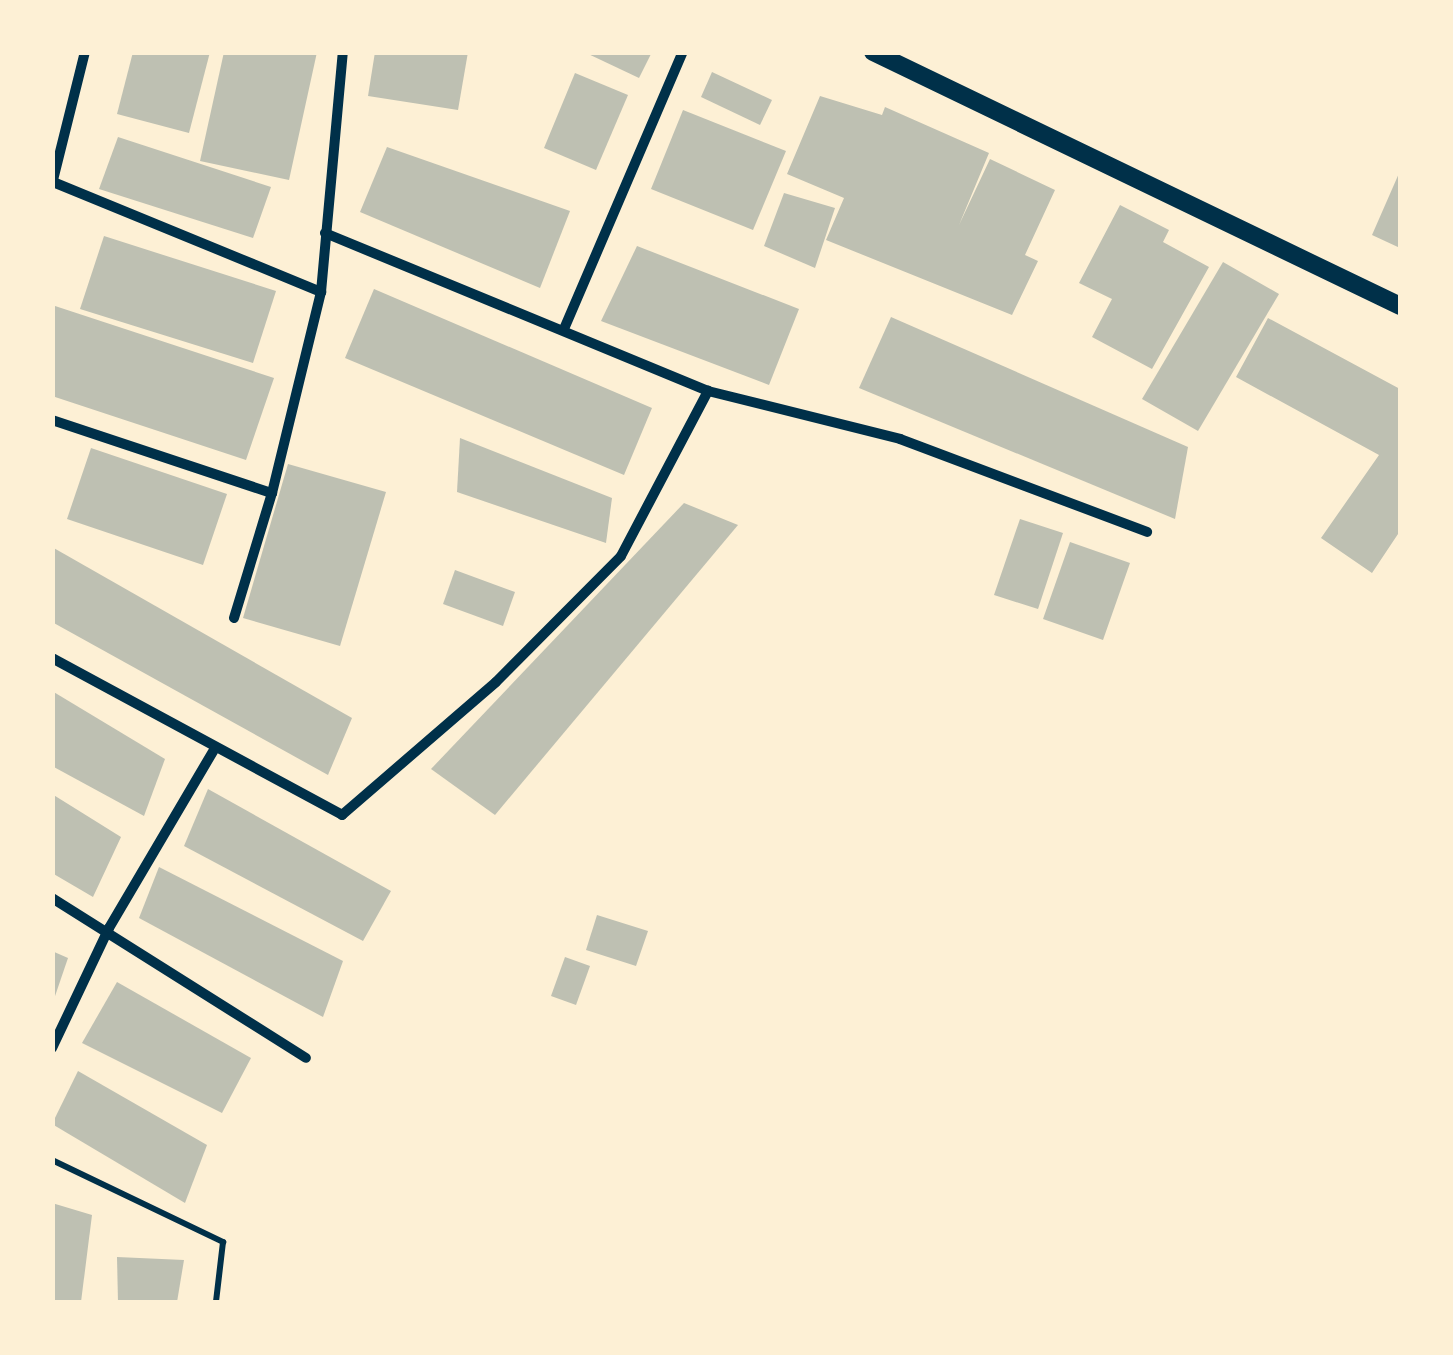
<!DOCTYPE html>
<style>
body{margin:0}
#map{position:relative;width:1453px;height:1355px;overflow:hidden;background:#fdf0d5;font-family:"Sofia Sans Condensed",sans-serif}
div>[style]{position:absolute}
.building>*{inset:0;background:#bec0b2}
.path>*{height:6px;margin:-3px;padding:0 3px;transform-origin:3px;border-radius:3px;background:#003049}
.minor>*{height:10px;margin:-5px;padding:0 5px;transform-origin:5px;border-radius:5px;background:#003049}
.tertiary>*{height:18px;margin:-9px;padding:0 9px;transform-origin:9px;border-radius:9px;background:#003049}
span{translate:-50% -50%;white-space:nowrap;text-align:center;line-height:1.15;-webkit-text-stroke:8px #fdf0d5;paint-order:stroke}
.frame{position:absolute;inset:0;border:55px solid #fdf0d5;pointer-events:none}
</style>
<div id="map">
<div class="building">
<div style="clip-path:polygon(133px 52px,210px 52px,189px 133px,117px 114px)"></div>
<div style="clip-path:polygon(224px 52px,317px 52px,289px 180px,200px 161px)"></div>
<div style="clip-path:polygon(375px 52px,468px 52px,458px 110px,368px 96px)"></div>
<div style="clip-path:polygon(584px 52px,652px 52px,639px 78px)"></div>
<div style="clip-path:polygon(712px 72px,772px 100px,760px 125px,701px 97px)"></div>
<div style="clip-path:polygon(575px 73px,628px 95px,596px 170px,544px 148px)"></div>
<div style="clip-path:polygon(820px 96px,882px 115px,885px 107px,989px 153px,959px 225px,990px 159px,1055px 190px,1025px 255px,1038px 261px,1012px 315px,826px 240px,844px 198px,787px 174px)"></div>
<div style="clip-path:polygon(683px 110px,786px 151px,753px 230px,651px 189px)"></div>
<div style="clip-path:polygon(118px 137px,271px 187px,253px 238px,99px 189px)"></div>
<div style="clip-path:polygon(387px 147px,570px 211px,540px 288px,360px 212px)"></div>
<div style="clip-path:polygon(1400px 171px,1400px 248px,1372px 235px)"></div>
<div style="clip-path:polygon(784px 193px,835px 208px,815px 268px,764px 246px)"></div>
<div style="clip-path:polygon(1120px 205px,1169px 230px,1163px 242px,1209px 267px,1152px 369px,1092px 337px,1112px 299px,1079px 283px)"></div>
<div style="clip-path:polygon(104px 236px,276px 291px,253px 363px,80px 309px)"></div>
<div style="clip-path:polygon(637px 246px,799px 309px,769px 385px,601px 321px)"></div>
<div style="clip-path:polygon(1223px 262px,1279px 294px,1198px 431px,1142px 399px)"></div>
<div style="clip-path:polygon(374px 289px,652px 408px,624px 475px,345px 358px)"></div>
<div style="clip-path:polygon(52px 305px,274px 378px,246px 460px,52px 396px)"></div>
<div style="clip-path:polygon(891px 317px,1188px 447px,1175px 519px,859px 388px)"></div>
<div style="clip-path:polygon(1268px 318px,1400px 389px,1400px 531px,1372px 573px,1321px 538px,1379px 455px,1236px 377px)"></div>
<div style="clip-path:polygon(460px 438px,612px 498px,606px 543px,457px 492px)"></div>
<div style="clip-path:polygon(91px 448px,227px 494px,203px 565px,67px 519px)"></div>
<div style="clip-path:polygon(288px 464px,386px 492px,340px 646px,243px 618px)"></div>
<div style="clip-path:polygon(684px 503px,738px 525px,495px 815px,431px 769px)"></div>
<div style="clip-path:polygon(1020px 519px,1063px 533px,1038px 609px,994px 595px)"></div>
<div style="clip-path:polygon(1070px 542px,1130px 563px,1103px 640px,1043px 619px)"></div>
<div style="clip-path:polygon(52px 547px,352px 718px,328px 775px,52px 622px)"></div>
<div style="clip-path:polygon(455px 570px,515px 592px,503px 626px,443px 604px)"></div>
<div style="clip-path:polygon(52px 691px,165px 759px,144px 816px,52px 766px)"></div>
<div style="clip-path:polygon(208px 789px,391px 891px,363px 941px,184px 846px)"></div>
<div style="clip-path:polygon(52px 794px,121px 837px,93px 897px,52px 873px)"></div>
<div style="clip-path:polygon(159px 867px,343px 961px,323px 1017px,139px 918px)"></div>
<div style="clip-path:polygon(597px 915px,648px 931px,636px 966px,586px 950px)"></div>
<div style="clip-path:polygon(52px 951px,68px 958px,53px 1002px,52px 1002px)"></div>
<div style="clip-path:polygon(565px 957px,590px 966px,576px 1005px,551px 996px)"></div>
<div style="clip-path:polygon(117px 982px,251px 1058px,222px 1113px,82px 1043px)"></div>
<div style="clip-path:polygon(78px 1071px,207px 1145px,185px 1203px,52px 1124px)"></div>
<div style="clip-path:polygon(52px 1203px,92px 1215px,81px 1302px,52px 1302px)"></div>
<div style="clip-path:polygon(117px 1257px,184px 1260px,177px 1302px,118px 1302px)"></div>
</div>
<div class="path">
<div style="left:52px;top:1160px;width:190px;rotate:25.6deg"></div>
<div style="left:223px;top:1242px;width:60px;rotate:96.7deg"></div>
</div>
<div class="minor">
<div style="left:53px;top:182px;width:290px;rotate:22.3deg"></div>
<div style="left:52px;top:184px;width:136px;rotate:-76deg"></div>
<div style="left:325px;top:233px;width:414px;rotate:22.4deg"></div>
<div style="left:708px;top:391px;width:198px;rotate:14deg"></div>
<div style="left:900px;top:439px;width:264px;rotate:20.6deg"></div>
<div style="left:564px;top:329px;width:301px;rotate:-66.8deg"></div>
<div style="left:52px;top:420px;width:232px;rotate:18.4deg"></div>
<div style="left:272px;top:493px;width:207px;rotate:-76.3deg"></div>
<div style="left:321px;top:292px;width:241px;rotate:-84.8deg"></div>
<div style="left:234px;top:618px;width:131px;rotate:-73.1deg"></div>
<div style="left:52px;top:658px;width:330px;rotate:28.4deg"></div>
<div style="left:342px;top:815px;width:203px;rotate:-40.8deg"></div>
<div style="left:496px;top:682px;width:177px;rotate:-45.2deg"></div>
<div style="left:621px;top:556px;width:187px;rotate:-62.2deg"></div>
<div style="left:52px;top:898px;width:300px;rotate:32.2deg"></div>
<div style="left:52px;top:1048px;width:133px;rotate:-64.6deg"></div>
<div style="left:109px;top:928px;width:209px;rotate:-59.5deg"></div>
</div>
<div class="tertiary">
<div style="left:873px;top:52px;width:585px;rotate:25.73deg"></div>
</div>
<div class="frame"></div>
</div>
